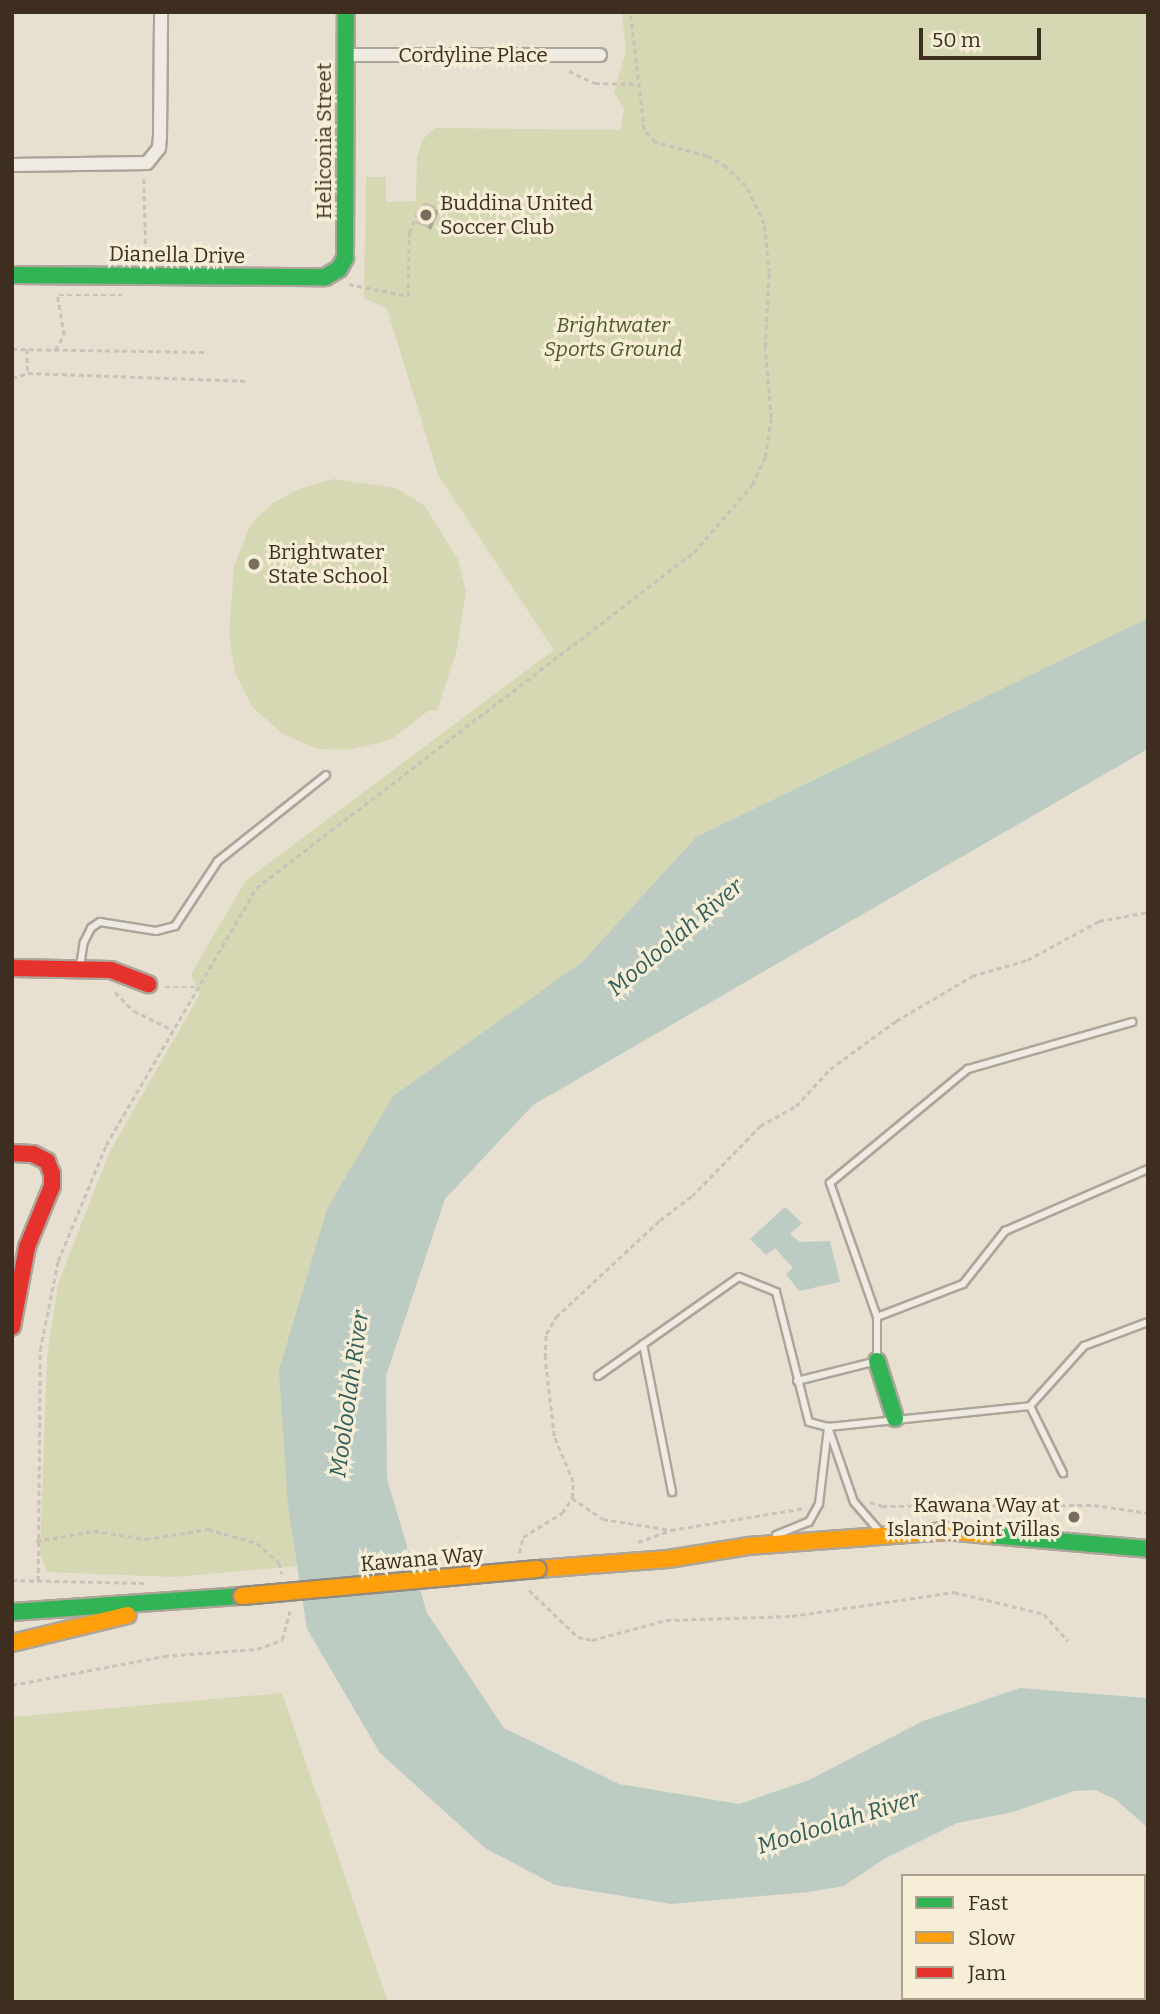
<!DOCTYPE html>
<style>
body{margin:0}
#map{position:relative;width:1160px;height:2014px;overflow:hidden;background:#e7e0d1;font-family:Bitter,serif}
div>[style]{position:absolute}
.green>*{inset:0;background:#d6d7b3}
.water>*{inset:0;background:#bcccc2}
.shadow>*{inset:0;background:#0003}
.building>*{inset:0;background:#cbbfb2}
.path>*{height:2.5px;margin-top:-1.25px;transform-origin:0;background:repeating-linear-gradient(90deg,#c8c2b9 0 5px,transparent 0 8.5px)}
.roads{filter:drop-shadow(2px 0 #ada599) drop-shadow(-2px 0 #ada599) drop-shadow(0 2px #ada599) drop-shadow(0 -2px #ada599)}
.lane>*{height:6px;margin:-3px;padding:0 3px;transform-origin:3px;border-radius:3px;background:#efebe3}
.street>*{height:12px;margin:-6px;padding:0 6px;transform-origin:6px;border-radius:6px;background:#efebe3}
.fast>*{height:16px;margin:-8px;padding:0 8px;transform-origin:8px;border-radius:8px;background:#30b455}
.slow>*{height:16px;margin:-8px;padding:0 8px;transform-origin:8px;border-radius:8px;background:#ff9f0a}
.jam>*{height:16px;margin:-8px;padding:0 8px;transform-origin:8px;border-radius:8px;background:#e5322d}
.bridges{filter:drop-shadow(2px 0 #928b80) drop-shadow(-2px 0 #928b80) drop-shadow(0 2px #928b80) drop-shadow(0 -2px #928b80)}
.slow-bridge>*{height:16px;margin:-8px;padding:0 8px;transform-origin:8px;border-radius:8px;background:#ff9f0a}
.dots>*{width:19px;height:19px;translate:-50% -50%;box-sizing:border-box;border:4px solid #f7eed8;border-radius:50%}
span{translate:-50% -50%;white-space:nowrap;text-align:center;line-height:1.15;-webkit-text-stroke:6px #f7eed8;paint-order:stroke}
.street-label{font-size:21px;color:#3d2e20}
.poi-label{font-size:21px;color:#3d2e20}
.left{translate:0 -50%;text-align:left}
.right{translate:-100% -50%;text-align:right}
.park-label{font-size:21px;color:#4d5a26;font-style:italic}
.water-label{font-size:23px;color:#2f5d5a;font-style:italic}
.frame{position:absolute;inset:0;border:14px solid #3d2e20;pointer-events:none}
.legend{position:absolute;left:901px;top:1874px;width:245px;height:126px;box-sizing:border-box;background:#f7eed8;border:2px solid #ada18e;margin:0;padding:9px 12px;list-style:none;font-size:21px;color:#3d2e20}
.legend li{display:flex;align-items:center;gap:14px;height:35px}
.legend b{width:35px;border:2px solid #ada18e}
.scale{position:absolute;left:919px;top:28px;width:122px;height:32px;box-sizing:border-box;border:4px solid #3d2e20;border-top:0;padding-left:9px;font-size:21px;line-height:24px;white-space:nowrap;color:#3d2e20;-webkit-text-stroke:5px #f7eed8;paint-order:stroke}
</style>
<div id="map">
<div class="green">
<div style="clip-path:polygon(622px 12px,1148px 12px,1148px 618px,696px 837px,582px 962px,393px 1096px,288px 1507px,297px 1566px,174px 1577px,47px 1572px,40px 1554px,47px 1358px,58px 1284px,109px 1153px,200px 994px,191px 974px,246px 880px,554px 650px,439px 477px,387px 309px,364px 298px,366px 177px,386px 177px,386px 202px,416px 201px,417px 157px,423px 139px,435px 128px,620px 130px,624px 109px,614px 92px,626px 51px)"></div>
<div style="clip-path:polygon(334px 479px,396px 488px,425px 506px,458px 560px,466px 592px,457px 649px,437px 710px,428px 711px,390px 740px,348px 750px,317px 749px,283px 734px,252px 707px,235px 673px,229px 636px,234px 566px,251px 524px,273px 503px,301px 488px)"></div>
<div style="clip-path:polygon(282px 1693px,388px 2002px,12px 2002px,12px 1717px)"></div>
</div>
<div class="water">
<div style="clip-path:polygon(1148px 618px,1148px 749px,533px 1105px,445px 1199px,386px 1376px,387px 1479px,427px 1613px,504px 1728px,619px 1784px,739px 1804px,809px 1780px,923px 1721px,1020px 1688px,1147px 1698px,1148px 1828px,1115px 1799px,1095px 1790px,1074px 1791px,1013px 1812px,957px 1823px,884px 1859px,844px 1886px,809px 1892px,671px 1904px,555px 1885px,485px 1848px,380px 1753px,307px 1629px,288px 1507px,279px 1370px,327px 1209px,393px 1096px,582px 962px,696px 837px)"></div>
<div style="clip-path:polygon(785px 1207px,802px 1223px,790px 1234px,800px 1242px,830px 1241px,840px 1282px,799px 1291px,786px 1274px,793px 1268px,775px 1248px,766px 1255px,750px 1239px)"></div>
</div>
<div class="shadow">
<div style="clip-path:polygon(425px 204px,439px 211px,431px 230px,418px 222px)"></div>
</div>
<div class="building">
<div style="clip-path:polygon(424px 202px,436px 206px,428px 228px,416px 223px)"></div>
</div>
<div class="path">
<div style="left:569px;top:71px;width:29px;rotate:25deg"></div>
<div style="left:595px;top:83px;width:44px;rotate:1.3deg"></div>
<div style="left:144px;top:179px;width:70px;rotate:88.4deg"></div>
<div style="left:146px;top:249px;width:13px;rotate:9deg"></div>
<div style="left:159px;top:251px;width:9px;rotate:90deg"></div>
<div style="left:349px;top:284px;width:60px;rotate:11.5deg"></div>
<div style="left:408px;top:296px;width:63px;rotate:-89.1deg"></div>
<div style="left:409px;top:233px;width:27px;rotate:-68deg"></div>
<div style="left:59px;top:295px;width:63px"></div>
<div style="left:12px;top:349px;width:194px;rotate:0.9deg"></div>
<div style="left:27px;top:349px;width:24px;rotate:88deg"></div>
<div style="left:55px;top:350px;width:17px;rotate:-59deg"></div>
<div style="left:64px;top:335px;width:41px;rotate:-99.9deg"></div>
<div style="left:12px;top:378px;width:17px;rotate:-17deg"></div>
<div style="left:28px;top:373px;width:221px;rotate:2.1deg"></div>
<div style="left:165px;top:987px;width:32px"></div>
<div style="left:115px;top:992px;width:27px;rotate:45deg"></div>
<div style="left:134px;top:1011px;width:43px;rotate:26deg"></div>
<div style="left:572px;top:1498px;width:37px;rotate:34deg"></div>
<div style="left:603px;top:1519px;width:69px;rotate:9.2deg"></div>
<div style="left:671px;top:1530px;width:136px;rotate:-9.3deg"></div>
<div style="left:870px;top:1502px;width:13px;rotate:18deg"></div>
<div style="left:882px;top:1506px;width:212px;rotate:-0.3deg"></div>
<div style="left:1094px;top:1505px;width:55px;rotate:8.4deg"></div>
<div style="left:36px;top:1541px;width:59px;rotate:-9.8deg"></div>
<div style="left:94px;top:1531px;width:53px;rotate:8.7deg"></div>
<div style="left:146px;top:1539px;width:63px;rotate:-9.2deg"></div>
<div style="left:208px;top:1529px;width:51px;rotate:15.9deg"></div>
<div style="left:257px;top:1543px;width:30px;rotate:42deg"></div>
<div style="left:279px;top:1563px;width:11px;rotate:75deg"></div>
<div style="left:638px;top:1542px;width:35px;rotate:-20deg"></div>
<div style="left:519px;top:1553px;width:16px;rotate:-76deg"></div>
<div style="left:523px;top:1537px;width:46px;rotate:-31.6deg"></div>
<div style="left:562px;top:1513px;width:18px;rotate:-56deg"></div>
<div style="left:572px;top:1498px;width:16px;rotate:-86deg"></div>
<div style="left:573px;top:1482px;width:50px;rotate:-112.4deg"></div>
<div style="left:554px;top:1436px;width:79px;rotate:-96.6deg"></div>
<div style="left:545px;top:1358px;width:24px;rotate:-88deg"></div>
<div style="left:546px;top:1334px;width:20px;rotate:-60deg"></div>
<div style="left:556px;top:1317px;width:142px;rotate:-43deg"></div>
<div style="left:660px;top:1220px;width:40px;rotate:-37deg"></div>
<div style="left:692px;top:1196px;width:98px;rotate:-45.8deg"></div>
<div style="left:760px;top:1126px;width:41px;rotate:-29.1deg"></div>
<div style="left:796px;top:1106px;width:50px;rotate:-47.4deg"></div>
<div style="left:830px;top:1069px;width:82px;rotate:-36deg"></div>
<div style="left:896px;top:1021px;width:88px;rotate:-30.6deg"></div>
<div style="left:972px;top:976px;width:57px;rotate:-16.2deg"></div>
<div style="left:1027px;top:960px;width:82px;rotate:-28.4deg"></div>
<div style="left:1099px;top:921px;width:50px;rotate:-10.4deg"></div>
<div style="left:12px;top:1580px;width:132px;rotate:1.3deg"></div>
<div style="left:38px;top:1581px;width:231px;rotate:-89.5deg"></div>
<div style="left:40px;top:1350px;width:91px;rotate:-78.6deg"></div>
<div style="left:58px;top:1261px;width:126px;rotate:-67.5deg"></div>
<div style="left:106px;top:1145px;width:298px;rotate:-59.7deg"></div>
<div style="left:256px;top:888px;width:552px;rotate:-37.49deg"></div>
<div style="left:694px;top:552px;width:89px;rotate:-49.1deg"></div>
<div style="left:752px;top:485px;width:31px;rotate:-65deg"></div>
<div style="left:765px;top:457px;width:39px;rotate:-81deg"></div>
<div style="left:771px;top:418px;width:71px;rotate:-94.8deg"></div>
<div style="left:765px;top:347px;width:74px;rotate:-86.9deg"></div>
<div style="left:769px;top:273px;width:49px;rotate:-95.8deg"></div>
<div style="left:764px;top:224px;width:42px;rotate:-115.3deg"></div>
<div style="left:746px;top:186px;width:28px;rotate:-136deg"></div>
<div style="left:726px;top:167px;width:22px;rotate:-150deg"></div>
<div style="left:707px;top:156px;width:54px;rotate:-164.9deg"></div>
<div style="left:655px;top:142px;width:16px;rotate:-133deg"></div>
<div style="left:644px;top:130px;width:119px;rotate:-96.8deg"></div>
<div style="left:529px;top:1590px;width:68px;rotate:43.8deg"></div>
<div style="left:578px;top:1637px;width:14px;rotate:12deg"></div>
<div style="left:592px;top:1640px;width:77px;rotate:-15.1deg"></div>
<div style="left:666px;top:1620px;width:126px;rotate:-1.8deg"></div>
<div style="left:792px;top:1616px;width:164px;rotate:-8.4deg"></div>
<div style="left:954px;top:1592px;width:93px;rotate:13.7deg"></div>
<div style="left:1044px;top:1614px;width:36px;rotate:48deg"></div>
<div style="left:12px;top:1685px;width:155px;rotate:-10.8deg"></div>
<div style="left:164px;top:1656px;width:93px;rotate:-4.3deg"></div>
<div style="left:257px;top:1649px;width:27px;rotate:-20deg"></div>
<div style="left:282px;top:1640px;width:30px;rotate:-75deg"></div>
</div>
<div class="roads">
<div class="lane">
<div style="left:80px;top:966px;width:24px;rotate:-81deg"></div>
<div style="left:84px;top:942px;width:16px;rotate:-63deg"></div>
<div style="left:91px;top:928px;width:11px;rotate:-34deg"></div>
<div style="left:100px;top:922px;width:57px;rotate:9.1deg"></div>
<div style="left:156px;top:931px;width:20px;rotate:-15deg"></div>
<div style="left:175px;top:926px;width:78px;rotate:-56.5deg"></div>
<div style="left:218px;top:861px;width:138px;rotate:-38.5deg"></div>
<div style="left:877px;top:1317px;width:142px;rotate:-109.3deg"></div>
<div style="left:830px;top:1183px;width:179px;rotate:-39.6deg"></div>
<div style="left:968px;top:1069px;width:171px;rotate:-16deg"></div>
<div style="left:643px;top:1344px;width:151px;rotate:78.9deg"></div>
<div style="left:598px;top:1376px;width:172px;rotate:-35.1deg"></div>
<div style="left:739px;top:1277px;width:40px;rotate:22deg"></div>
<div style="left:776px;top:1292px;width:134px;rotate:75.8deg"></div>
<div style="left:809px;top:1422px;width:20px;rotate:15deg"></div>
<div style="left:828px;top:1427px;width:203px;rotate:-5.9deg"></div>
<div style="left:1030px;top:1406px;width:81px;rotate:-48deg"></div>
<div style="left:1084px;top:1346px;width:68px;rotate:-20.6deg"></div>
<div style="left:797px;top:1381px;width:82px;rotate:-14deg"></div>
<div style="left:877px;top:1361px;width:44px;rotate:-90deg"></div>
<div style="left:877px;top:1317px;width:92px;rotate:-21deg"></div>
<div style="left:963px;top:1284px;width:68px;rotate:-51.6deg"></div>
<div style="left:1005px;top:1231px;width:156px;rotate:-23.4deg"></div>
<div style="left:1030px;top:1406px;width:75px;rotate:63.8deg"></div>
<div style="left:776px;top:1535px;width:35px;rotate:-22deg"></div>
<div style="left:809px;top:1522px;width:21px;rotate:-61deg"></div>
<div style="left:819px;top:1504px;width:78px;rotate:-83.3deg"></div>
<div style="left:828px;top:1427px;width:79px;rotate:70.9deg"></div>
<div style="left:854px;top:1502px;width:37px;rotate:49deg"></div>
</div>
<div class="street">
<div style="left:345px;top:55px;width:255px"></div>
<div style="left:12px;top:165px;width:135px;rotate:-0.8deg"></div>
<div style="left:147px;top:163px;width:19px;rotate:-51deg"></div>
<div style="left:159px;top:148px;width:12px;rotate:-85deg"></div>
<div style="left:160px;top:136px;width:124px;rotate:-89.5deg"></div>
</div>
<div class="fast">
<div style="left:12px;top:275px;width:313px;rotate:0.4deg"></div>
<div style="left:325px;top:277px;width:16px;rotate:-30deg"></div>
<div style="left:339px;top:269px;width:13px;rotate:-61deg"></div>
<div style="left:345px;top:258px;width:246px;rotate:-89.8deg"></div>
<div style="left:877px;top:1361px;width:60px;rotate:72.5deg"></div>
<div style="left:989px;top:1535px;width:160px;rotate:5deg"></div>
<div style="left:12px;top:1612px;width:231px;rotate:-4deg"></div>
</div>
<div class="slow">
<div style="left:538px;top:1569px;width:130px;rotate:-4.4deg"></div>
<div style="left:668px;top:1559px;width:81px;rotate:-9.2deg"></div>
<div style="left:748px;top:1546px;width:200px;rotate:-4.3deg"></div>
<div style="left:947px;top:1531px;width:42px;rotate:5.4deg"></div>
<div style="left:12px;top:1643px;width:119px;rotate:-13.6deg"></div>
</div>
<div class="jam">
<div style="left:12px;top:968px;width:99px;rotate:1.2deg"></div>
<div style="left:111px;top:970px;width:40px;rotate:21deg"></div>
<div style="left:12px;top:1153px;width:21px;rotate:3deg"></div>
<div style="left:33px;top:1154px;width:16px;rotate:27deg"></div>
<div style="left:47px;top:1161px;width:14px;rotate:69deg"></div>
<div style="left:52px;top:1174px;width:12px;rotate:90deg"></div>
<div style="left:52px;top:1186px;width:66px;rotate:112.3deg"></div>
<div style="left:27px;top:1247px;width:81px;rotate:100.6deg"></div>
</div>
</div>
<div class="bridges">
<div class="slow-bridge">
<div style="left:242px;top:1596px;width:297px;rotate:-5.2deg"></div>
</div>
</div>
<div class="dots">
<div style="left:426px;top:215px;background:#786c5e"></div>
<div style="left:254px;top:564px;background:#786c5e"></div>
<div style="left:1074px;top:1517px;background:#786c5e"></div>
</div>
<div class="street-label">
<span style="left:473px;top:55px">Cordyline Place</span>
<span style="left:324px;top:141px;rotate:-90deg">Heliconia Street</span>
<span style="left:177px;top:255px;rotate:1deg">Dianella Drive</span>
<span style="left:422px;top:1559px;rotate:-5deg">Kawana Way</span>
</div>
<div class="poi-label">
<span class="left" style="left:440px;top:215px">Buddina United<br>Soccer Club</span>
<span class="left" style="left:268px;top:564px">Brightwater<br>State School</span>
<span class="right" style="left:1060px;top:1517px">Kawana Way at<br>Island Point Villas</span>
</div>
<div class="park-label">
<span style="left:613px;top:337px">Brightwater<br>Sports Ground</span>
</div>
<div class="water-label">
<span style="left:675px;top:937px;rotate:-40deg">Mooloolah River</span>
<span style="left:349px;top:1394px;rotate:-82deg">Mooloolah River</span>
<span style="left:838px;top:1822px;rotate:-17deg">Mooloolah River</span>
</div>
<div class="frame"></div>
<ul class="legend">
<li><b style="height:9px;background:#30b455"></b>Fast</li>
<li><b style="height:9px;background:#ff9f0a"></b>Slow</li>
<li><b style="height:9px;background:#e5322d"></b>Jam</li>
</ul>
<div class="scale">50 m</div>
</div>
